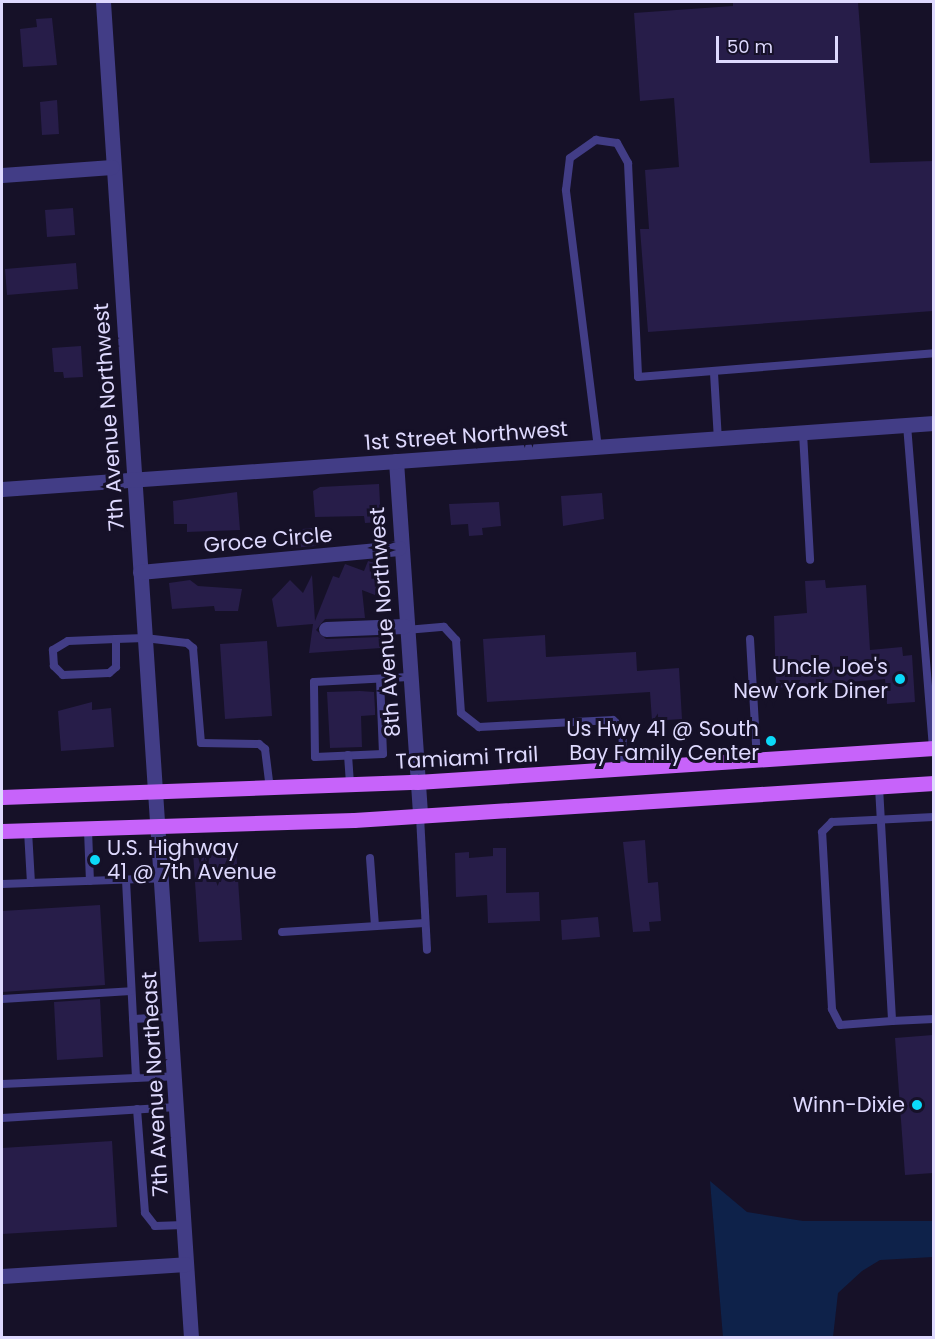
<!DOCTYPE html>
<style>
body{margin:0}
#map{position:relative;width:935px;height:1339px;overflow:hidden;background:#161128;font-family:Poppins,sans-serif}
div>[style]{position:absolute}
.water>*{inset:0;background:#0e224a}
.building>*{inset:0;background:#271d49}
.lane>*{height:8px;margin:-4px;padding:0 4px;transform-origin:4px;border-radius:4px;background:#423d86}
.street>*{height:15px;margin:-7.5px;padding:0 7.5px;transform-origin:7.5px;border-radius:7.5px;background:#423d86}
.primary>*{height:15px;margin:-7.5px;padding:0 7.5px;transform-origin:7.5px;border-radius:7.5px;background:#c763fa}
.dots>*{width:16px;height:16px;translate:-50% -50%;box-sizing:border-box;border:3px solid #161128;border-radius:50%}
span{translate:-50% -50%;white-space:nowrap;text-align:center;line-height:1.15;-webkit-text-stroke:6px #161128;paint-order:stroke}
.street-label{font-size:21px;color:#ded9fe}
.poi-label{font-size:21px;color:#ded9fe}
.right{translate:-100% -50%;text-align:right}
.left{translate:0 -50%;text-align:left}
.frame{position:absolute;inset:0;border:3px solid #ded9fe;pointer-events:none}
.scale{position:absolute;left:716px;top:36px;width:122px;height:27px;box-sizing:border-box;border:3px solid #ded9fe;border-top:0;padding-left:8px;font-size:18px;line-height:21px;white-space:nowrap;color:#ded9fe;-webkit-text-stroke:4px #161128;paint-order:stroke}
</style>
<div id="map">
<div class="water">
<div style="clip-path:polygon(710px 1181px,747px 1212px,803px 1221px,933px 1221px,933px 1257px,880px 1260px,862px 1271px,838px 1293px,833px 1337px,723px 1337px)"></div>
</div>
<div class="building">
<div style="clip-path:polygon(733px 2px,858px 2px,870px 163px,933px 161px,933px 311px,648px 332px,640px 229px,649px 229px,645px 170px,679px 167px,674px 98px,640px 101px,634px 13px,733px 6px)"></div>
<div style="clip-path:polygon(52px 18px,57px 65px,23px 67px,20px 29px,37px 27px,36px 19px)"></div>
<div style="clip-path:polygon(57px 100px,59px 134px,42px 135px,40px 102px)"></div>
<div style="clip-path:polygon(73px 208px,75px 235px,47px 237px,45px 210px)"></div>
<div style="clip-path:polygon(76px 263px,78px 289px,7px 295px,5px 269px)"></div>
<div style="clip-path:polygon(81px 346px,83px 377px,64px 378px,63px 372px,54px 372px,52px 348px)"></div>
<div style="clip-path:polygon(379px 484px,381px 522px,365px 523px,364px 516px,315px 517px,313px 491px,320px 487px)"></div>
<div style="clip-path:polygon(237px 492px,240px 530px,187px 532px,187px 524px,174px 524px,173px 501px)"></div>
<div style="clip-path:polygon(602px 493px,604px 519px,563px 526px,561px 496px)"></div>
<div style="clip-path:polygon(499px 502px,501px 526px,482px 528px,483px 535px,469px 536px,468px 524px,451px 525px,449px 504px)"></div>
<div style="clip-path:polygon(314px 528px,316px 546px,291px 548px,291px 544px,303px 543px,302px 529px)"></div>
<div style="clip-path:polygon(368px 561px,386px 566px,375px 595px,362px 590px,365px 618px,325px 619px,316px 630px,326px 639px,380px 637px,381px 648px,309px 653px,313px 624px,277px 627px,272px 599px,290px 580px,303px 593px,312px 575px,315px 621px,333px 576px,339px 578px,345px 564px,364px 571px)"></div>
<div style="clip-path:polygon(190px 580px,198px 586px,242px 589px,238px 611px,215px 611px,214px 606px,172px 609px,169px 583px)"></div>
<div style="clip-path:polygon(825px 580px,826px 588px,866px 585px,870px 650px,902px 647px,903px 656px,912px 655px,915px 702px,887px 704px,885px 679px,776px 688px,774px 616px,807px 613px,805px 581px)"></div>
<div style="clip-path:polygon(545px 635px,546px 657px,636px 652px,637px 671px,679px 668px,682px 719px,652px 721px,650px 692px,487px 702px,483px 639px)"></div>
<div style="clip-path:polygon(267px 641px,272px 716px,225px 719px,220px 644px)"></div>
<div style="clip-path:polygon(360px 691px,374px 692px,375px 709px,375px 715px,361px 716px,362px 747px,330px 748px,327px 692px)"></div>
<div style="clip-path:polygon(92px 702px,92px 710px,111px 708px,114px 747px,61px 751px,58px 711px)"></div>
<div style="clip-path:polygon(645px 840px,648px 883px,658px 882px,661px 921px,649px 922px,650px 931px,633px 932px,623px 842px)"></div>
<div style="clip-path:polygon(493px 848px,506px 848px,506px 893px,539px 892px,540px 921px,488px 923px,487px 895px,456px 897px,455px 853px,469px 852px,469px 858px,493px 856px)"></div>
<div style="clip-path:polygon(236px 849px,242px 940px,199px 942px,193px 852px)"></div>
<div style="clip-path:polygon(100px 905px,105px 985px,2px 992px,2px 911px)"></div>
<div style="clip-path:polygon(598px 917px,600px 937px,562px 940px,561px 920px)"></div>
<div style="clip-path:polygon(100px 999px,103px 1057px,57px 1060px,54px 1002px)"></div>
<div style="clip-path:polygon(933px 1035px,933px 1173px,905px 1175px,895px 1038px)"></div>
<div style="clip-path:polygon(112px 1141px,117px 1227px,2px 1234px,2px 1148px)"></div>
</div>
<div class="lane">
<div style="left:714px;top:373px;width:67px;rotate:86.6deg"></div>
<div style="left:907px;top:425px;width:325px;rotate:85.4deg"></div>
<div style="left:803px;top:433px;width:127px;rotate:86.8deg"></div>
<div style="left:598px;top:448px;width:260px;rotate:-97.1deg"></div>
<div style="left:566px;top:190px;width:32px;rotate:-83deg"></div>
<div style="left:570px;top:158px;width:32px;rotate:-35deg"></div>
<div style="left:596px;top:140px;width:21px;rotate:8deg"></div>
<div style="left:617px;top:143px;width:23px;rotate:61deg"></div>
<div style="left:628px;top:163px;width:214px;rotate:87.3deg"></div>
<div style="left:638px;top:377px;width:297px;rotate:-4.6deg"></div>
<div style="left:406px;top:630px;width:38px;rotate:-5deg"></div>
<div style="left:444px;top:627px;width:18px;rotate:47deg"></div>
<div style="left:456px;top:640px;width:73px;rotate:86.1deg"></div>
<div style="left:461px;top:713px;width:23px;rotate:38deg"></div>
<div style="left:479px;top:727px;width:134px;rotate:-3deg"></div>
<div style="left:613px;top:720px;width:12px;rotate:42deg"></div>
<div style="left:622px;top:728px;width:40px;rotate:87.1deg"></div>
<div style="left:116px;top:639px;width:28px;rotate:90deg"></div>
<div style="left:116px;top:667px;width:9px;rotate:139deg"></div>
<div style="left:109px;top:673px;width:46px;rotate:177.5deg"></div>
<div style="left:63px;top:675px;width:13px;rotate:-135deg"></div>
<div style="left:54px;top:666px;width:16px;rotate:-94deg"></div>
<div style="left:53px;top:650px;width:17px;rotate:-31deg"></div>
<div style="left:68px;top:641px;width:48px;rotate:-2.4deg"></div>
<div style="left:116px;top:639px;width:29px;rotate:-2deg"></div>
<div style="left:145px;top:638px;width:42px;rotate:6.8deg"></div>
<div style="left:187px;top:643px;width:8px;rotate:40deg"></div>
<div style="left:193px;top:648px;width:95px;rotate:85.2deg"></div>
<div style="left:201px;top:743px;width:58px;rotate:1deg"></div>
<div style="left:259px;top:744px;width:8px;rotate:40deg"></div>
<div style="left:265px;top:749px;width:40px;rotate:82.9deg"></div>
<div style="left:750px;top:639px;width:121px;rotate:86.7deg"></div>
<div style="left:380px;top:679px;width:75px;rotate:87.7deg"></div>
<div style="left:383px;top:754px;width:68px;rotate:177.5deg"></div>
<div style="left:315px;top:757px;width:75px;rotate:-90.8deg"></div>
<div style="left:314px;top:682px;width:95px;rotate:-3deg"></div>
<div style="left:348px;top:755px;width:30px;rotate:86deg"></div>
<div style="left:879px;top:787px;width:234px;rotate:86.8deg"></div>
<div style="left:892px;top:1021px;width:42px;rotate:-2.7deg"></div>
<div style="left:420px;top:816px;width:134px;rotate:87deg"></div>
<div style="left:88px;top:830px;width:51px;rotate:87.8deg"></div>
<div style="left:28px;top:831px;width:52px;rotate:86.7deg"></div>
<div style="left:370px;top:858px;width:68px;rotate:85.8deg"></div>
<div style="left:126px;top:880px;width:198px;rotate:87.1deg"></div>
<div style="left:2px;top:884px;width:160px;rotate:-2.1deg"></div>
<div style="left:282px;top:932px;width:143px;rotate:-3.6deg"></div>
<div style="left:2px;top:999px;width:129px;rotate:-3.5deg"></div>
<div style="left:133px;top:1019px;width:37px;rotate:-3deg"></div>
<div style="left:892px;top:1021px;width:52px;rotate:175.6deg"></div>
<div style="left:840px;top:1025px;width:18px;rotate:-117deg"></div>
<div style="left:832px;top:1009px;width:177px;rotate:-93.2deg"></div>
<div style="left:822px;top:832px;width:14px;rotate:-45deg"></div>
<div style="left:832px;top:822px;width:102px;rotate:-2.8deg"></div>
<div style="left:2px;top:1084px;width:173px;rotate:-2.6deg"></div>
<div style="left:137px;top:1109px;width:104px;rotate:85.6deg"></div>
<div style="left:145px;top:1213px;width:16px;rotate:52deg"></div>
<div style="left:155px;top:1226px;width:29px;rotate:-2deg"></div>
<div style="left:2px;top:1118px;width:175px;rotate:-3.6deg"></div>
</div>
<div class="street">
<div style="left:103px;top:2px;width:1339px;rotate:86.23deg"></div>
<div style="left:2px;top:175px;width:110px;rotate:-4.2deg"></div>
<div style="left:396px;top:461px;width:356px;rotate:86.1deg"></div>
<div style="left:2px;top:489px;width:934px;rotate:-4.05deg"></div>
<div style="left:140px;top:572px;width:260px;rotate:-5.3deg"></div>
<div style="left:326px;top:629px;width:78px;rotate:-2.2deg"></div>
<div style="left:2px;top:1276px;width:184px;rotate:-3.7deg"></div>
</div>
<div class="primary">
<div style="left:2px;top:797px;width:415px;rotate:-2.1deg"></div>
<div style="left:417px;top:782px;width:518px;rotate:-3.76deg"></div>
<div style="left:2px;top:831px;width:352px;rotate:-1.8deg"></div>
<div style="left:354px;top:820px;width:581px;rotate:-3.65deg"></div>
</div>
<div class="dots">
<div style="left:900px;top:679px;background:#0bd9f8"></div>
<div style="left:771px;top:741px;background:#0bd9f8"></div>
<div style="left:95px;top:860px;background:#0bd9f8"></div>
<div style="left:917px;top:1105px;background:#0bd9f8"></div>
</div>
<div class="street-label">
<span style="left:109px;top:417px;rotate:-94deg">7th Avenue Northwest</span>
<span style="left:466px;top:436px;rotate:-4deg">1st Street Northwest</span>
<span style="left:268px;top:540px;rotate:-5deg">Groce Circle</span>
<span style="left:385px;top:622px;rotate:-94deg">8th Avenue Northwest</span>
<span style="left:467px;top:758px;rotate:-3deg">Tamiami Trail</span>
<span style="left:155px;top:1084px;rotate:-93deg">7th Avenue Northeast</span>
</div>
<div class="poi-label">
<span class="right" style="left:888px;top:679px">Uncle Joe's<br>New York Diner</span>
<span class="right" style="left:759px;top:741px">Us Hwy 41 @ South<br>Bay Family Center</span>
<span class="left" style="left:107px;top:860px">U.S. Highway<br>41 @ 7th Avenue</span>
<span class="right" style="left:905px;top:1105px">Winn-Dixie</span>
</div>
<div class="frame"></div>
<div class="scale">50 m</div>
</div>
